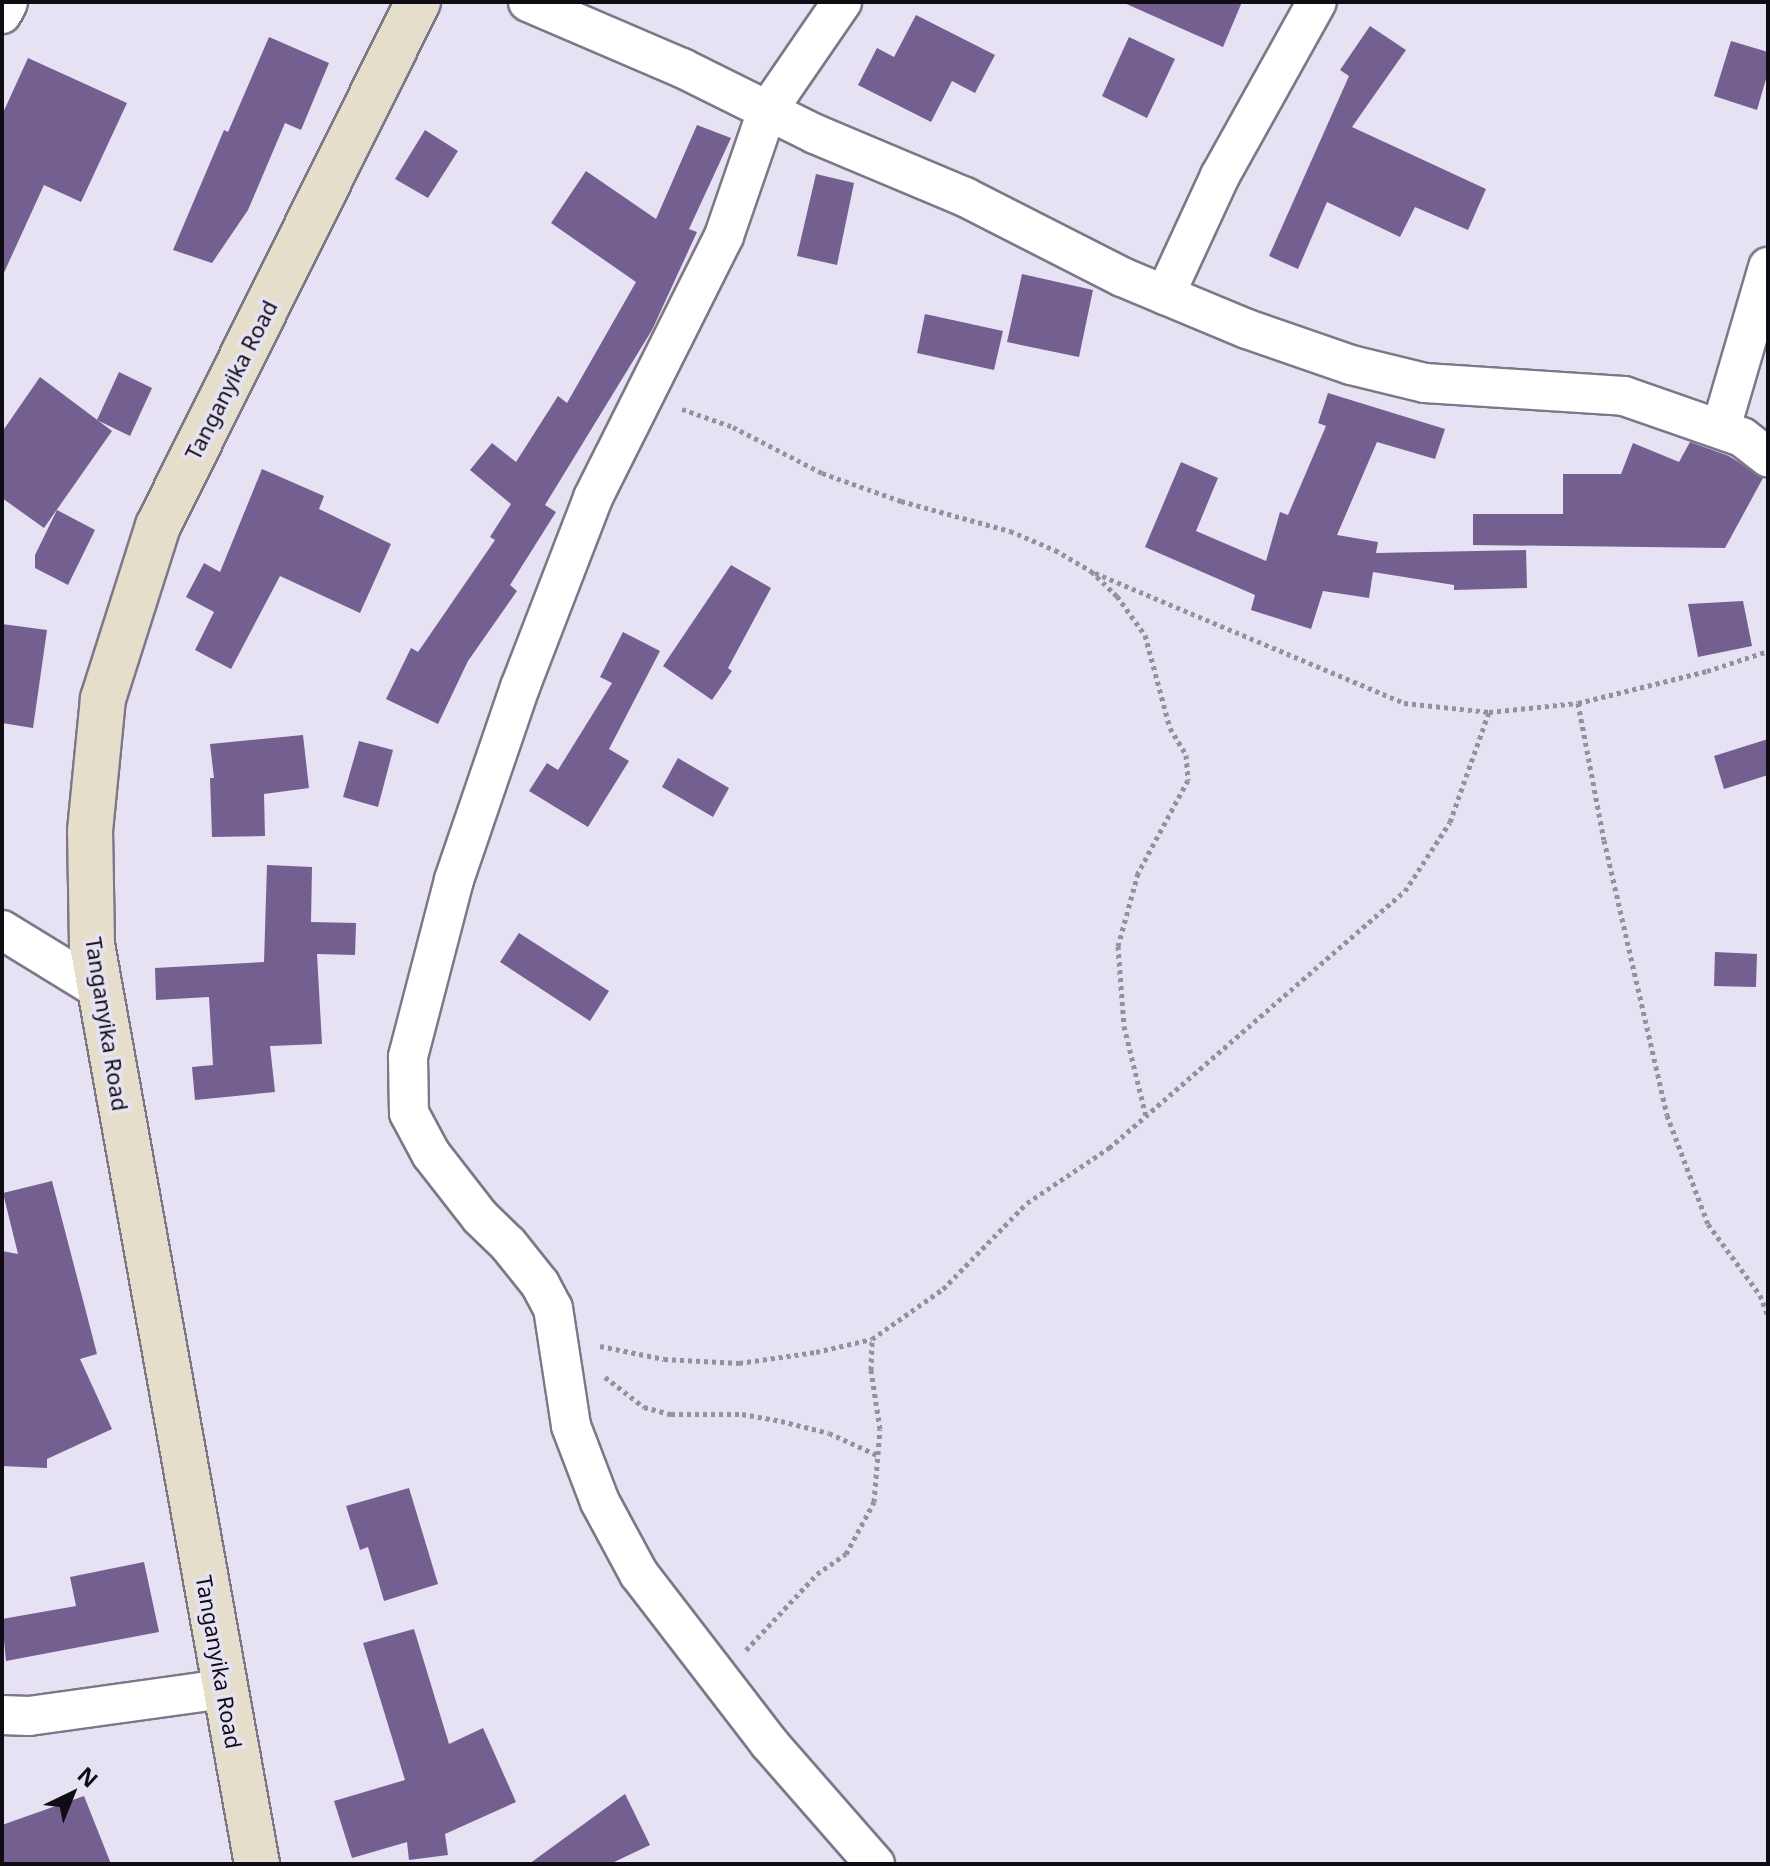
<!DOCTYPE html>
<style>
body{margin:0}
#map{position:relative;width:1770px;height:1866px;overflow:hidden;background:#e7e1f4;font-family:"Noto Sans",sans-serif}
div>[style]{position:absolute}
.building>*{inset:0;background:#736091}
.path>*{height:5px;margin-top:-2.5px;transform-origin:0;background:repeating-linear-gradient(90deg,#95909e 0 4px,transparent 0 8px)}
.roads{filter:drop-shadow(2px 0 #7d7788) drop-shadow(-2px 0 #7d7788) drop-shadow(0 2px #7d7788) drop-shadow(0 -2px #7d7788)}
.street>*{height:38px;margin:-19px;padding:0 19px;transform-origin:19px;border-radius:19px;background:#fff}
.secondary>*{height:44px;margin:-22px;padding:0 22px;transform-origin:22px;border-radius:22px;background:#e5deca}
span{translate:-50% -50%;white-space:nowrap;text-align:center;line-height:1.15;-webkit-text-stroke:7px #e7e1f4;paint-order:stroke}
.street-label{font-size:22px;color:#0f0d13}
.frame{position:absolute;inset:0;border:4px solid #0f0d13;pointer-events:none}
.north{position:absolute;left:32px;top:1754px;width:80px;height:80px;-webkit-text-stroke:6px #e7e1f4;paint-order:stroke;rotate:43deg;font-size:22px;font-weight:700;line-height:32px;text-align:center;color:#0f0d13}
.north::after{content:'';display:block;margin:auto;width:28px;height:36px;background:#0f0d13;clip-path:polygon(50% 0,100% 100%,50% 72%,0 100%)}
</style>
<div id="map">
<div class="building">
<div style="clip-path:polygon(1122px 2px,1242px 2px,1223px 47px)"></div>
<div style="clip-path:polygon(916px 15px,995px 55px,975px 93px,952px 81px,931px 122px,858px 85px,877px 48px,894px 57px)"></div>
<div style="clip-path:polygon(1370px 26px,1406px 50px,1352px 127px,1486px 189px,1468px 230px,1415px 207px,1400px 237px,1327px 202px,1298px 269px,1269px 256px,1349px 76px,1340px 70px)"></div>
<div style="clip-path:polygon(269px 37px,329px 63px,301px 130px,285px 123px,248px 210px,212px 263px,173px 250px,224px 130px,228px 132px)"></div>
<div style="clip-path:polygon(1129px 37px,1175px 59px,1147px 118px,1102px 96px)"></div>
<div style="clip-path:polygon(1731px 41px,1768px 52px,1768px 72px,1757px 110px,1714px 96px)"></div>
<div style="clip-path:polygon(28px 58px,127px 103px,81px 202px,44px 185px,2px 277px,2px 115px)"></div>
<div style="clip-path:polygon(697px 125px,731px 138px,689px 229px,697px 232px,652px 330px,545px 505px,556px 512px,510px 585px,517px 591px,468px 661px,438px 724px,386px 699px,411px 648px,418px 652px,495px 540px,490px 537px,511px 504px,470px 470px,492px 443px,516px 462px,558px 396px,567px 403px,636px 282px,551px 223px,586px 171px,656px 219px)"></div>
<div style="clip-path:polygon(425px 130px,458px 151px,428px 198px,395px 179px)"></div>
<div style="clip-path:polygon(816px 174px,854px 183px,837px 265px,797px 256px)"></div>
<div style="clip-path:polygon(1022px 274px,1093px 290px,1079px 357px,1007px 342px)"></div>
<div style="clip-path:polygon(925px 314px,1003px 331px,994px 370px,917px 353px)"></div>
<div style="clip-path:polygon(119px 372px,152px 388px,130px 436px,97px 420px)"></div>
<div style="clip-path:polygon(40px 377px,112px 431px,44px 528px,2px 498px,2px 432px)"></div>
<div style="clip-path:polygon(1328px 393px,1445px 429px,1435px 459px,1377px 442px,1337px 535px,1378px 542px,1376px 553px,1526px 550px,1527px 588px,1454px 590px,1454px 585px,1373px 572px,1369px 598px,1323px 591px,1311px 629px,1251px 610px,1255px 595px,1145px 547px,1181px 462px,1218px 478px,1196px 531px,1266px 561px,1280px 512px,1288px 515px,1326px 426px,1318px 423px)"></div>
<div style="clip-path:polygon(1690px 442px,1729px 456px,1763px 478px,1725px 548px,1473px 545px,1473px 514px,1563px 514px,1563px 474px,1621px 474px,1633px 443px,1679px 462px)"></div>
<div style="clip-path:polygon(262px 469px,324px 496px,319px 509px,391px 544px,360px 613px,280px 576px,231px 669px,195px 650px,214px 612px,186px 597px,204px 563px,220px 572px)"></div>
<div style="clip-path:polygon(57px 510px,95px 530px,68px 585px,35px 568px,35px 555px)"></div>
<div style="clip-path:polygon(731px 565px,771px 588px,728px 668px,732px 671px,712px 700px,663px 666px)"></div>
<div style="clip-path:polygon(1743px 601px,1752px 646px,1698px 657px,1688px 604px)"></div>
<div style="clip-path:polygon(2px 624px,47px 630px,33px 728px,2px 723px)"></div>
<div style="clip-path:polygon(623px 632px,660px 651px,609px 749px,629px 761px,588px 827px,529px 791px,547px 763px,558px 770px,612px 683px,600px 677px)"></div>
<div style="clip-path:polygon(303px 735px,309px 788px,264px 794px,265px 836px,212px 837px,210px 778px,214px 778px,210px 744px)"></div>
<div style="clip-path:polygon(1768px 739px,1768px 775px,1724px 789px,1714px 756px)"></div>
<div style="clip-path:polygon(359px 741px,393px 750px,378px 807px,343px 797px)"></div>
<div style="clip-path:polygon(678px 758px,729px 788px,713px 817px,662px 787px)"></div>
<div style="clip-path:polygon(267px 865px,312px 867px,311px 922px,356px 923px,355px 955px,317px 954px,322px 1044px,270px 1046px,275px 1092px,195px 1100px,192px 1067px,213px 1065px,209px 997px,156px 1000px,155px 968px,264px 962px)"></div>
<div style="clip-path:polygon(519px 933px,609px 991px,590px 1021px,500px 962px)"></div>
<div style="clip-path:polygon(1715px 952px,1757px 954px,1756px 987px,1714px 986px)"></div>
<div style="clip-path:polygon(52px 1181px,97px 1354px,80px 1359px,112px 1429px,47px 1459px,47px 1468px,2px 1466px,2px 1251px,18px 1254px,3px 1193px)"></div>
<div style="clip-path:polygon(409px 1488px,438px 1584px,384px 1601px,368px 1547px,360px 1550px,346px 1506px)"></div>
<div style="clip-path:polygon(144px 1562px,159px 1632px,6px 1661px,2px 1619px,76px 1606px,70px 1577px)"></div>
<div style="clip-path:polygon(414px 1629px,449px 1744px,483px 1728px,516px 1802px,445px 1834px,448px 1855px,409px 1860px,407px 1842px,352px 1858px,334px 1801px,405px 1780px,363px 1643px)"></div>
<div style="clip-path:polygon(625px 1794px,650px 1845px,610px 1864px,529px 1864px)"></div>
<div style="clip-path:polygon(84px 1796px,111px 1864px,2px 1864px,2px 1825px)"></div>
</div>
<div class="path">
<div style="left:682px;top:409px;width:54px;rotate:19.4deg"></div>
<div style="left:733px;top:427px;width:100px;rotate:27.3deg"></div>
<div style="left:822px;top:473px;width:84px;rotate:19.5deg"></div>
<div style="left:901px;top:501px;width:113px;rotate:15.4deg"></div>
<div style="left:1010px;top:531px;width:49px;rotate:22.9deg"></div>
<div style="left:1055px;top:550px;width:42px;rotate:30.3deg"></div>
<div style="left:1091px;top:571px;width:36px;rotate:44deg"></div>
<div style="left:1117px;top:596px;width:48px;rotate:54.3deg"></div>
<div style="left:1145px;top:635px;width:96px;rotate:75deg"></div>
<div style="left:1170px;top:728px;width:31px;rotate:59deg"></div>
<div style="left:1186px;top:755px;width:25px;rotate:85deg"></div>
<div style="left:1188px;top:780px;width:106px;rotate:118.3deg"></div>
<div style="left:1138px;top:873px;width:76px;rotate:105.3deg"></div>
<div style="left:1118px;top:946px;width:80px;rotate:85.7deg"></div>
<div style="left:1124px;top:1026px;width:93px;rotate:76.3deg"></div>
<div style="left:1095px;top:573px;width:335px;rotate:22.8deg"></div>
<div style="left:1404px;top:703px;width:85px;rotate:6deg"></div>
<div style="left:1489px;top:712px;width:89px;rotate:-5.8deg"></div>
<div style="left:1578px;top:703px;width:133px;rotate:-13.9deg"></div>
<div style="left:1707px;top:671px;width:64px;rotate:-18.2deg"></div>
<div style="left:1578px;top:703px;width:139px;rotate:79.3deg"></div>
<div style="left:1604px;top:840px;width:282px;rotate:77.1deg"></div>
<div style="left:1667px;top:1115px;width:116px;rotate:69.4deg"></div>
<div style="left:1708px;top:1224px;width:88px;rotate:53.8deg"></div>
<div style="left:1760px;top:1295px;width:22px;rotate:69deg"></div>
<div style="left:600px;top:1346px;width:65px;rotate:11.5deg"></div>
<div style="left:664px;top:1359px;width:75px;rotate:3.1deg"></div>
<div style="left:739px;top:1363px;width:78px;rotate:-8.1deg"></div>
<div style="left:816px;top:1352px;width:57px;rotate:-13.1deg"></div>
<div style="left:872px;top:1339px;width:87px;rotate:-35.2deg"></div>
<div style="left:943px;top:1289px;width:120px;rotate:-45.7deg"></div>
<div style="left:1027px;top:1203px;width:99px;rotate:-33.9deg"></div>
<div style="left:1109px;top:1148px;width:392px;rotate:-41deg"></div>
<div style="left:1405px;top:891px;width:82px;rotate:-56.9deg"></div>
<div style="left:1450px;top:822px;width:117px;rotate:-70.5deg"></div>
<div style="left:605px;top:1377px;width:49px;rotate:37.6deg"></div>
<div style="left:644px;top:1407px;width:28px;rotate:15deg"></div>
<div style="left:671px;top:1414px;width:71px"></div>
<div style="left:742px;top:1414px;width:40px;rotate:10deg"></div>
<div style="left:781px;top:1421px;width:49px;rotate:14deg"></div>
<div style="left:829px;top:1433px;width:53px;rotate:24.6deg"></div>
<div style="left:746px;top:1650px;width:104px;rotate:-46.9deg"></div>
<div style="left:817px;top:1574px;width:35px;rotate:-35deg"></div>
<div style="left:846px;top:1554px;width:59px;rotate:-61.7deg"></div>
<div style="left:874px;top:1502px;width:73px;rotate:-85.3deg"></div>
<div style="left:880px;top:1429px;width:60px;rotate:-98.7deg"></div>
<div style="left:871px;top:1370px;width:31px;rotate:-88deg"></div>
</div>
<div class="roads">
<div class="street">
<div style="left:528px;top:2px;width:168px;rotate:23.2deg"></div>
<div style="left:682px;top:68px;width:148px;rotate:26.4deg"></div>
<div style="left:815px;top:134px;width:163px;rotate:22.8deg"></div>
<div style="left:965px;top:197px;width:176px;rotate:27deg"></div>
<div style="left:1122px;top:277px;width:135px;rotate:22.6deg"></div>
<div style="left:1247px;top:329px;width:110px;rotate:19.1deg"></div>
<div style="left:1351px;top:365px;width:76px;rotate:13.7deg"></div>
<div style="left:1425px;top:383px;width:199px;rotate:3.7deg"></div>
<div style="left:1624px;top:396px;width:125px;rotate:19.2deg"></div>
<div style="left:1742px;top:437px;width:33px;rotate:38deg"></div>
<div style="left:842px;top:2px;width:132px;rotate:124.5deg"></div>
<div style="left:767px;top:111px;width:132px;rotate:109deg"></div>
<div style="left:724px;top:236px;width:293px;rotate:116.6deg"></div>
<div style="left:593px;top:498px;width:203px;rotate:111.1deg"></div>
<div style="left:520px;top:687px;width:204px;rotate:108.9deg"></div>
<div style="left:454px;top:880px;width:183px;rotate:104.6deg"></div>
<div style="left:408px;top:1057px;width:56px;rotate:89deg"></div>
<div style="left:409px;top:1113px;width:47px;rotate:61.8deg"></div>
<div style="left:431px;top:1154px;width:80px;rotate:52.1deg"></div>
<div style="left:480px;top:1217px;width:39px;rotate:44deg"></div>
<div style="left:508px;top:1244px;width:51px;rotate:51.3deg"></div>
<div style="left:540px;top:1284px;width:27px;rotate:62deg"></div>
<div style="left:553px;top:1308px;width:119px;rotate:81.3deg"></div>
<div style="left:571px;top:1426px;width:81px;rotate:69.1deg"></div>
<div style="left:600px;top:1502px;width:82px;rotate:61.6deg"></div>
<div style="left:639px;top:1574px;width:213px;rotate:52.4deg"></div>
<div style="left:769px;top:1743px;width:161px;rotate:48.8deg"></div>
<div style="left:2px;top:14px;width:13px;rotate:-63deg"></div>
<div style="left:1165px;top:295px;width:131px;rotate:-65.2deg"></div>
<div style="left:1220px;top:176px;width:199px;rotate:-60.9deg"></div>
<div style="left:1721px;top:428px;width:168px;rotate:-73.7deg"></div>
<div style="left:2px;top:930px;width:115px;rotate:31.5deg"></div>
<div style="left:2px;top:1715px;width:27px;rotate:2deg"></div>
<div style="left:29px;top:1716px;width:197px;rotate:-7.9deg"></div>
</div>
<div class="secondary">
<div style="left:257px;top:1864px;width:935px;rotate:-100.17deg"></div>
<div style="left:92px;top:944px;width:113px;rotate:-91deg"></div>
<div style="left:90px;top:831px;width:133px;rotate:-84.4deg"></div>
<div style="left:103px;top:699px;width:182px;rotate:-72.4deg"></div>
<div style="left:158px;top:526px;width:585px;rotate:-63.61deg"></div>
</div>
</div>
<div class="street-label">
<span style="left:231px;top:380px;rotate:-63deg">Tanganyika Road</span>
<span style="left:107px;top:1024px;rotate:81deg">Tanganyika Road</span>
<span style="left:219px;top:1662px;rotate:80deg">Tanganyika Road</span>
</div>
<div class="frame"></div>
<div class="north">N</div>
</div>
